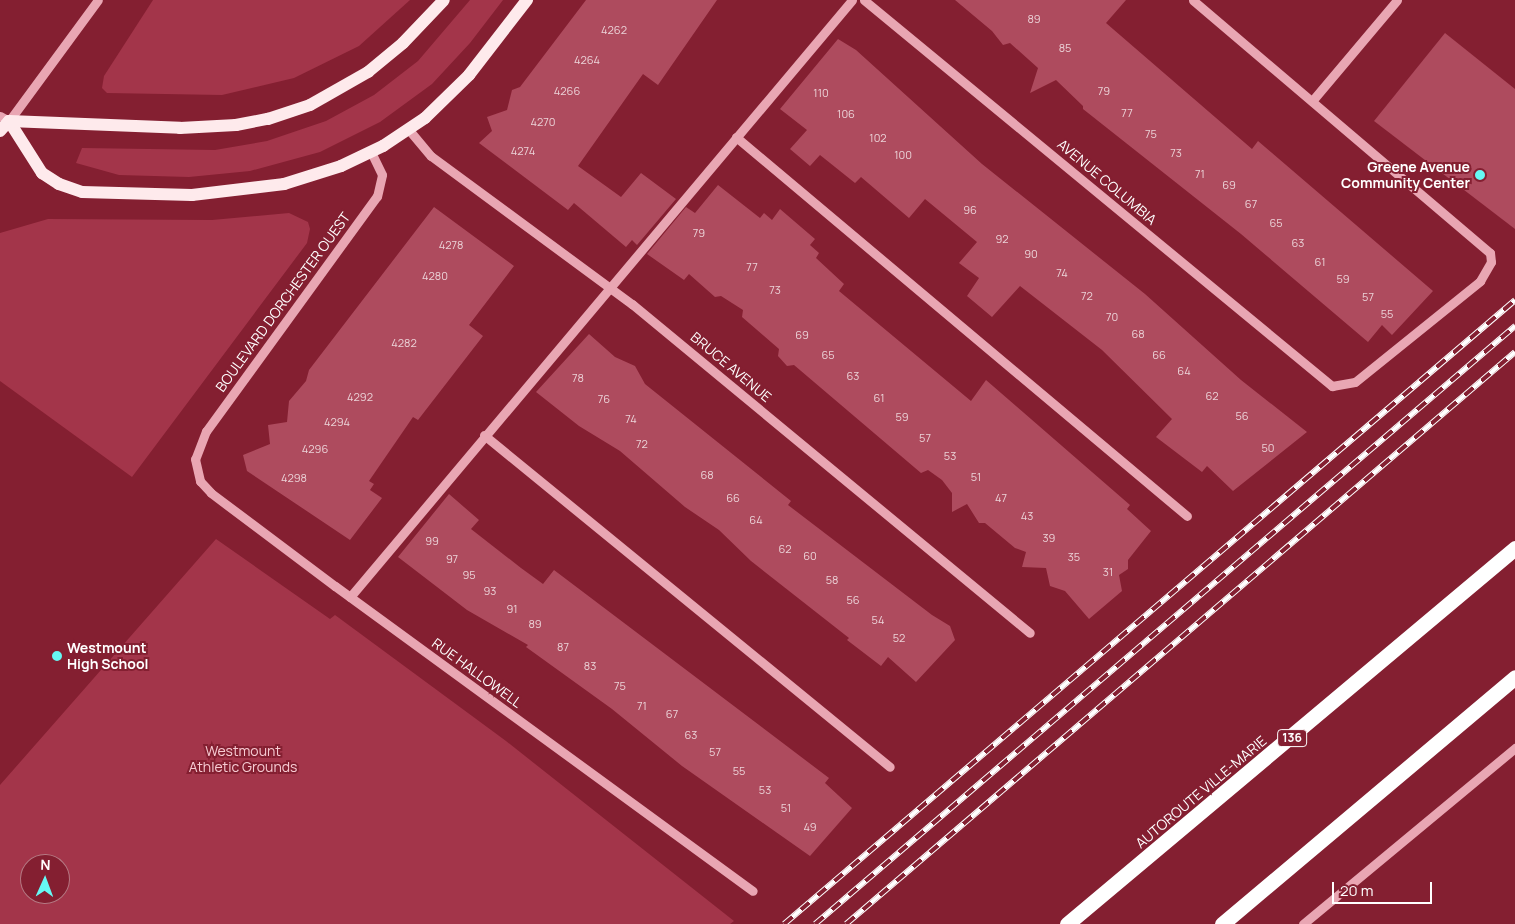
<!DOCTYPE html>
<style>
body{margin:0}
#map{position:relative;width:1515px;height:924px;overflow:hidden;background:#841f31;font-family:Manrope,sans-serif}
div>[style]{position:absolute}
.green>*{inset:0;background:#a3354a}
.building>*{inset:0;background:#ae4b5e}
.minor>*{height:9px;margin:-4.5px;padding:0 4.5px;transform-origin:4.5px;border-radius:4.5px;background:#e9a6b3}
.major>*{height:12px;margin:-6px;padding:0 6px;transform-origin:6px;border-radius:6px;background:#feeaec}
.highway>*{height:15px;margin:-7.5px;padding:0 7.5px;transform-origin:7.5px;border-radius:7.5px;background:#fff}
.rail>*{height:5.5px;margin-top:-2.75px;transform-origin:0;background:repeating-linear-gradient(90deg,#841f31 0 11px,#fff 0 22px);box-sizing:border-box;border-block:1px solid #fff}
.dots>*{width:14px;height:14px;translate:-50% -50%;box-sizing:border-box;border:2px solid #841f31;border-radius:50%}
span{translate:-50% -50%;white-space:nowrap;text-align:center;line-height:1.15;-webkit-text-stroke:4px #841f31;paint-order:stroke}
.number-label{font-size:11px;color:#ebd2d7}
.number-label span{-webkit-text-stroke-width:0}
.shield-label span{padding:1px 4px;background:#841f31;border:1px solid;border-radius:4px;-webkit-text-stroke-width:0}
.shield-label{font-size:12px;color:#fff;font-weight:700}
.poi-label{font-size:14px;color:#fff;font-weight:700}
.right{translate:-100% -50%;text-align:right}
.left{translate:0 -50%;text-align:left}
.street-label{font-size:14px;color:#fff}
.park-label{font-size:14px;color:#f7cbd3}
.north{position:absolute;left:20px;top:854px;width:50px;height:50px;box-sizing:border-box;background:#841f31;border:1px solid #b57983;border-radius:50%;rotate:2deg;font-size:14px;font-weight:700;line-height:20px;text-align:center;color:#fff}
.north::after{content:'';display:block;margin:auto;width:18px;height:22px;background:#66f8f4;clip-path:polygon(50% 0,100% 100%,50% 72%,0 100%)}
.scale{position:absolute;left:1332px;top:882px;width:100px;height:22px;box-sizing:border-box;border:2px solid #fff;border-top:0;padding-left:6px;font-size:15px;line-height:18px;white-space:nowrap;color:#fff;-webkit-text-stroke:4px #841f31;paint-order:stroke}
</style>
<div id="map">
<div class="green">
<div style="clip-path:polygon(153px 0,410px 0,359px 46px,294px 78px,222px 95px,107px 93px,102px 88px,104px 76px)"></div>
<div style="clip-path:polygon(470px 0,503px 0,470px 43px,432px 84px,380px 122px,320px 152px,250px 171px,189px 177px,119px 175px,76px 163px,82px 148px,215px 150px,267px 141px,326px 121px,374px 95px,418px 61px)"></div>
<div style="clip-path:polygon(289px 213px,308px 222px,310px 229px,307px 243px,132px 477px,0 381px,0 233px,48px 219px,212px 220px)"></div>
<div style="clip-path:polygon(evenodd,216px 539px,330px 619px,335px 615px,506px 741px,734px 921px,730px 924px,0 924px,0 785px,216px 539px,30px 864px,60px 864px,60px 894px,30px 894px,30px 864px)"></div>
</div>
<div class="building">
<div style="clip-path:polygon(586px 0,717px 0,658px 85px,643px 74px,578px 166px,621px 197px,641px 173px,676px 199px,637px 245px,632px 240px,626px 247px,574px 203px,568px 210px,479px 143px,492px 131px,487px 117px,507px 110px,512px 90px,520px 87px)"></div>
<div style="clip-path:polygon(955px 0,1126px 0,1106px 23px,1252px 149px,1258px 141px,1433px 291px,1392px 335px,1382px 325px,1368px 342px,1241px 234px,1083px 109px,1083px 106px,1056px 80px,1030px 93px,1038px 68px,1010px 43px,1003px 45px,992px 31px)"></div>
<div style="clip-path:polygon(1445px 33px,1515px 89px,1515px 229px,1374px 121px)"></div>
<div style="clip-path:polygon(838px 39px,856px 50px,982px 164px,1145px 294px,1241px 380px,1307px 432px,1233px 491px,1207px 466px,1202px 472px,1156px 437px,1172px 419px,1102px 350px,1020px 286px,992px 317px,967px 296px,979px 278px,959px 263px,977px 242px,925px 199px,909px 218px,861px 177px,855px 183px,820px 155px,810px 166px,790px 149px,807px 130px,780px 109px)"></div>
<div style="clip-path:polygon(718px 185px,760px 218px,764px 213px,772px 220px,780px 209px,815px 239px,810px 245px,819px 253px,816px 258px,844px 284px,839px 291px,971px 401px,986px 380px,1130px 505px,1127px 509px,1151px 531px,1128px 560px,1128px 569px,1119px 575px,1122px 591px,1089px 619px,1065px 591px,1050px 586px,1046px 568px,1022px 567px,1026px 552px,1015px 548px,985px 523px,979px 523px,967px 504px,952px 512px,952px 493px,942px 480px,928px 470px,921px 473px,794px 365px,787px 366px,778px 356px,779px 349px,742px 317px,743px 310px,721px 296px,715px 297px,689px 274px,684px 280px,647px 254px,686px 207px,695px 213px)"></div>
<div style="clip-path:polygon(434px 207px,514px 266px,469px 325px,483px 336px,418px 420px,413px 417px,369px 481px,374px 484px,370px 490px,382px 498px,350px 540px,247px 471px,243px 455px,270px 444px,268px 425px,287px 422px,289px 401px,306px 381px,309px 370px)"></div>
<div style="clip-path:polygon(589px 334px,615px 357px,635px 366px,645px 384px,791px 501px,788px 505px,932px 615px,950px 626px,955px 640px,916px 682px,888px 657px,881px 666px,847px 640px,849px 638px,751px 561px,719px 530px,685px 507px,620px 451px,579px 426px,536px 392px)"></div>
<div style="clip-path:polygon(449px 494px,479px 520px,471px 529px,521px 568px,543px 584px,554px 570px,829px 778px,825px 783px,852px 808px,810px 856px,682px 766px,612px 709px,526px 647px,528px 645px,467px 610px,398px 557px)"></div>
</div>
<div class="minor">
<div style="left:864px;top:0;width:607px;rotate:39.52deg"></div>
<div style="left:1332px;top:386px;width:23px;rotate:-10deg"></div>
<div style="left:1355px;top:382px;width:161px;rotate:-38.9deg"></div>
<div style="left:1480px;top:281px;width:22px;rotate:-60deg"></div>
<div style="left:1491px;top:262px;width:9px;rotate:-96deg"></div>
<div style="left:1490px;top:253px;width:390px;rotate:-139.6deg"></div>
<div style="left:1312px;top:101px;width:132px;rotate:-49.9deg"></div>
<div style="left:0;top:116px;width:10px;rotate:29deg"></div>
<div style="left:9px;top:121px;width:150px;rotate:-53.7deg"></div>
<div style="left:409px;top:130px;width:34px;rotate:50deg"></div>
<div style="left:431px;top:156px;width:250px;rotate:36.4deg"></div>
<div style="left:632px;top:304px;width:516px;rotate:39.58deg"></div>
<div style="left:736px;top:137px;width:589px;rotate:40.04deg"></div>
<div style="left:371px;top:152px;width:25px;rotate:64deg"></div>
<div style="left:382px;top:175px;width:22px;rotate:103deg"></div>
<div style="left:377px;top:196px;width:291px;rotate:126deg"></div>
<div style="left:206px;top:431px;width:30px;rotate:111deg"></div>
<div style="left:195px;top:459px;width:23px;rotate:77deg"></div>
<div style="left:200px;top:481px;width:16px;rotate:47deg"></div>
<div style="left:211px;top:493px;width:155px;rotate:36.9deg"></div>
<div style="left:335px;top:586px;width:517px;rotate:36.12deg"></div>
<div style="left:484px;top:435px;width:524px;rotate:39.27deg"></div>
<div style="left:350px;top:597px;width:780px;rotate:-49.94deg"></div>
<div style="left:1303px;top:924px;width:276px;rotate:-39.7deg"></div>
</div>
<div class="major">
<div style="left:9px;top:121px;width:62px;rotate:57.6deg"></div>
<div style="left:42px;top:173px;width:20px;rotate:33deg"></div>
<div style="left:59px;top:184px;width:24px;rotate:19deg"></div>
<div style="left:82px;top:192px;width:110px;rotate:1.6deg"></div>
<div style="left:192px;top:195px;width:93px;rotate:-6.8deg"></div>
<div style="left:284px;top:184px;width:60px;rotate:-17.5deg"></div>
<div style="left:341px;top:166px;width:47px;rotate:-25.5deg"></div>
<div style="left:383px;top:146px;width:50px;rotate:-33.7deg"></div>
<div style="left:425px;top:118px;width:62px;rotate:-44.3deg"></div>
<div style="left:469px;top:75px;width:95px;rotate:-52.3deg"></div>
<div style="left:9px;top:121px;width:171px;rotate:2.3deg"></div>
<div style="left:180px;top:128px;width:56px;rotate:-3.1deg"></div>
<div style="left:236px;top:125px;width:33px;rotate:-11deg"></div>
<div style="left:268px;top:119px;width:44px;rotate:-18.4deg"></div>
<div style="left:310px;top:105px;width:67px;rotate:-29.6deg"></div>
<div style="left:368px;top:72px;width:45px;rotate:-39.6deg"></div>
<div style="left:403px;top:43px;width:59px;rotate:-46.4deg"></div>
<div style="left:0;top:131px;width:13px;rotate:-48deg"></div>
</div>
<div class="highway">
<div style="left:1067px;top:924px;width:585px;rotate:-40.01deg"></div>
<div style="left:1222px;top:924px;width:383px;rotate:-40.1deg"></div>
</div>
<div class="rail">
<div style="left:784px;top:924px;width:961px;rotate:-40.48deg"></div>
<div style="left:815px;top:924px;width:921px;rotate:-40.51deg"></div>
<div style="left:846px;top:924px;width:880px;rotate:-40.53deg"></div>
</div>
<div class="dots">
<div style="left:1480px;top:175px;background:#66f8f4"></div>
<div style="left:57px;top:656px;background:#66f8f4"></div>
</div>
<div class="number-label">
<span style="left:1034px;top:19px">89</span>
<span style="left:614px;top:30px">4262</span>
<span style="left:1065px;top:48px">85</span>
<span style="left:587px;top:60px">4264</span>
<span style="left:567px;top:91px">4266</span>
<span style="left:1104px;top:91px">79</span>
<span style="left:821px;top:93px">110</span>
<span style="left:1127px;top:113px">77</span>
<span style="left:846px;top:114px">106</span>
<span style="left:543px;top:122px">4270</span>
<span style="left:1151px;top:134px">75</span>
<span style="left:878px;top:138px">102</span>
<span style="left:523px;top:151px">4274</span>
<span style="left:1176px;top:153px">73</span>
<span style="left:903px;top:155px">100</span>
<span style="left:1200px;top:174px">71</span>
<span style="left:1229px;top:185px">69</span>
<span style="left:1251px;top:204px">67</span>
<span style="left:970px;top:210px">96</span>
<span style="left:1276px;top:223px">65</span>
<span style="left:699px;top:233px">79</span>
<span style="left:1002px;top:239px">92</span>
<span style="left:1298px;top:243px">63</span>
<span style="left:451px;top:245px">4278</span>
<span style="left:1031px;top:254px">90</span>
<span style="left:1320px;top:262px">61</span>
<span style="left:752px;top:267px">77</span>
<span style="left:1062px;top:273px">74</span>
<span style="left:435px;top:276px">4280</span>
<span style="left:1343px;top:279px">59</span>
<span style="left:775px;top:290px">73</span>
<span style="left:1087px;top:296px">72</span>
<span style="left:1368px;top:297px">57</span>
<span style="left:1387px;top:314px">55</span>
<span style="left:1112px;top:317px">70</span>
<span style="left:1138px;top:334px">68</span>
<span style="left:802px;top:335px">69</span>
<span style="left:404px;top:343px">4282</span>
<span style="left:828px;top:355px">65</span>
<span style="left:1159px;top:355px">66</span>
<span style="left:1184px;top:371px">64</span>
<span style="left:853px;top:376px">63</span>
<span style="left:578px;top:378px">78</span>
<span style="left:1212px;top:396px">62</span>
<span style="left:360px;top:397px">4292</span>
<span style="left:879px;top:398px">61</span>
<span style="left:604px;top:399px">76</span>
<span style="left:1242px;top:416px">56</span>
<span style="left:902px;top:417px">59</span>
<span style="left:631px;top:419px">74</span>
<span style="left:337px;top:422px">4294</span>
<span style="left:925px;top:438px">57</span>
<span style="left:642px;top:444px">72</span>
<span style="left:1268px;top:448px">50</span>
<span style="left:315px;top:449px">4296</span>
<span style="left:950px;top:456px">53</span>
<span style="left:707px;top:475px">68</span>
<span style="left:976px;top:477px">51</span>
<span style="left:294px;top:478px">4298</span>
<span style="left:733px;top:498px">66</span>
<span style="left:1001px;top:498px">47</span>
<span style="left:1027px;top:516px">43</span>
<span style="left:756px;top:520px">64</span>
<span style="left:1049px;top:538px">39</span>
<span style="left:432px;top:541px">99</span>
<span style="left:785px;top:549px">62</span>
<span style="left:810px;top:556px">60</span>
<span style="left:1074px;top:557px">35</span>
<span style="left:452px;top:559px">97</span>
<span style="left:1108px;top:572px">31</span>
<span style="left:469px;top:575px">95</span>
<span style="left:832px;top:580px">58</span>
<span style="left:490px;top:591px">93</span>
<span style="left:853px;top:600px">56</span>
<span style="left:512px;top:609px">91</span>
<span style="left:878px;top:620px">54</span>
<span style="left:535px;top:624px">89</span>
<span style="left:899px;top:638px">52</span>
<span style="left:563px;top:647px">87</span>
<span style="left:590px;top:666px">83</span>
<span style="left:620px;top:686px">75</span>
<span style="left:642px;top:706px">71</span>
<span style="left:672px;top:714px">67</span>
<span style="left:691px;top:735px">63</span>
<span style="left:715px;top:752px">57</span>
<span style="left:739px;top:771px">55</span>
<span style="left:765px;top:790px">53</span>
<span style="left:786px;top:808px">51</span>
<span style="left:810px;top:827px">49</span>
</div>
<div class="shield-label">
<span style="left:1292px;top:738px">136</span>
</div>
<div class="poi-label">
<span class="right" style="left:1470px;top:175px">Greene Avenue<br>Community Center</span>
<span class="left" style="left:67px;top:656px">Westmount<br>High School</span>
</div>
<div class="street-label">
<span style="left:1107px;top:182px;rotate:40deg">AVENUE COLUMBIA</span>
<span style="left:283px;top:302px;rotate:-54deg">BOULEVARD DORCHESTER OUEST</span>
<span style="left:731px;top:367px;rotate:40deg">BRUCE AVENUE</span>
<span style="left:477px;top:673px;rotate:36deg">RUE HALLOWELL</span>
<span style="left:1201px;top:792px;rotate:-40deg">AUTOROUTE VILLE-MARIE</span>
</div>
<div class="park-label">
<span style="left:243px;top:759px">Westmount<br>Athletic Grounds</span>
</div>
<div class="north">N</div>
<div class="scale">20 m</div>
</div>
